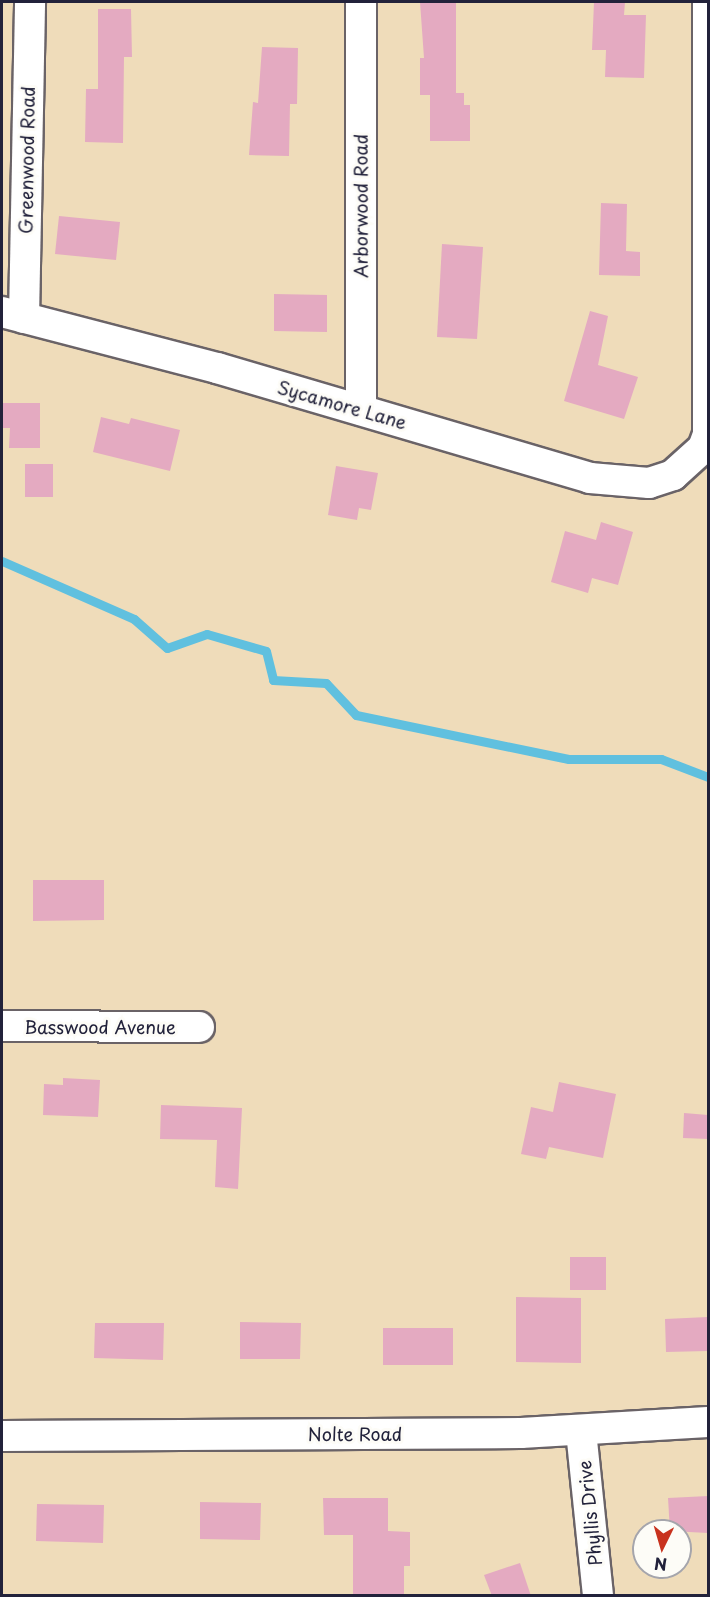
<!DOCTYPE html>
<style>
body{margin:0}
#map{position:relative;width:710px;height:1597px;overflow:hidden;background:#efdcba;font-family:"Playpen Sans",sans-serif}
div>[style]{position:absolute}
.stream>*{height:9px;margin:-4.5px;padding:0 4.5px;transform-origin:4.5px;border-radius:4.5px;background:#60c0df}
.building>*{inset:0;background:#e4aac1}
.roads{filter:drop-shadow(2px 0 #6a6367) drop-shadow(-2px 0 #6a6367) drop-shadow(0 2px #6a6367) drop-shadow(0 -2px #6a6367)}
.street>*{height:30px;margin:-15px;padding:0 15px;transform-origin:15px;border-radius:15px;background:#fff}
span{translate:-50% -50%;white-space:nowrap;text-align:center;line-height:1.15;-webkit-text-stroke:6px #fdfcf7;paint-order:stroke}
.street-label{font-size:18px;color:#22223b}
.frame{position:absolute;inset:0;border:3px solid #22223b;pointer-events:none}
.north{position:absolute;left:632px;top:1519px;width:60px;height:60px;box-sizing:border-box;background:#fdfcf7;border:2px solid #a5a5ac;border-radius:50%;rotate:185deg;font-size:16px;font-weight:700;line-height:24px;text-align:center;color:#22223b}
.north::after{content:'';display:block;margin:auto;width:21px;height:27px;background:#c8321e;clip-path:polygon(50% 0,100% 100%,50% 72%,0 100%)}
</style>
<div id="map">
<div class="stream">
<div style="left:2px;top:561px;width:144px;rotate:23.7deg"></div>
<div style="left:134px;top:619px;width:44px;rotate:41.3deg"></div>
<div style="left:167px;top:648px;width:42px;rotate:-19.3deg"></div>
<div style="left:207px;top:634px;width:61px;rotate:16.1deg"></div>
<div style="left:266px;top:651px;width:30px;rotate:76deg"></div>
<div style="left:273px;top:680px;width:53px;rotate:3.2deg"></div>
<div style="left:326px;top:683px;width:44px;rotate:46.8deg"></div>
<div style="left:356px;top:715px;width:217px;rotate:11.7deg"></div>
<div style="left:569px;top:759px;width:92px"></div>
<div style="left:661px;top:759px;width:50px;rotate:21deg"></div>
</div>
<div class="building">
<div style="clip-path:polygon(420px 2px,456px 2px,456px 93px,464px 93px,464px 105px,470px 105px,470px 141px,430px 141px,430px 95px,420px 95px,420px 58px,424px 58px)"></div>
<div style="clip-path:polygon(594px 2px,625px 2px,624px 15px,646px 15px,644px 78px,605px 77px,606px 50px,592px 50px)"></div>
<div style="clip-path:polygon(98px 9px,131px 9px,132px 57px,124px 57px,123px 143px,85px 142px,86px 89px,98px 89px)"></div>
<div style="clip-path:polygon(262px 47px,298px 48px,297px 104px,290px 104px,289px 156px,249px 155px,253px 102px,258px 103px)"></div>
<div style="clip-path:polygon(601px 203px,627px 204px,626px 251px,640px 252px,640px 276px,599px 275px)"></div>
<div style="clip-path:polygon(59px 216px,120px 222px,116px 260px,55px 254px)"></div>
<div style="clip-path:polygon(442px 244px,483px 247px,477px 339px,437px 337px)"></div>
<div style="clip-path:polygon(274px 294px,327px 295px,327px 332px,274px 331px)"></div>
<div style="clip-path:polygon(590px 311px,608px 316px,598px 365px,638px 377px,624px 419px,564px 401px)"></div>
<div style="clip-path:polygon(2px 403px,40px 403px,40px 448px,9px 448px,10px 428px,2px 428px)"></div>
<div style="clip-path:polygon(101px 417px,129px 424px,131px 418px,180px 430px,170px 471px,93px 452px)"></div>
<div style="clip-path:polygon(25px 464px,53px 464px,53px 497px,25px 497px)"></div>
<div style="clip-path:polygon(336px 466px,378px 473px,371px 510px,359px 508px,357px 520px,328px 515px)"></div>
<div style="clip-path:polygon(601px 522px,633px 532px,618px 585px,592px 578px,588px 593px,551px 582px,565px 531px,596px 540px)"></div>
<div style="clip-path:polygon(33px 880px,104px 880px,104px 920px,33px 921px)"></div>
<div style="clip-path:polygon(63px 1078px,100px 1080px,98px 1117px,43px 1115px,44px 1084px,63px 1085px)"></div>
<div style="clip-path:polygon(559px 1082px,616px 1094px,603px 1158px,549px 1147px,546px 1159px,521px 1154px,531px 1107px,553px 1112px)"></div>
<div style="clip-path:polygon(161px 1105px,242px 1108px,238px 1189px,215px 1187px,217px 1140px,160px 1139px)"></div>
<div style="clip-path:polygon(684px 1113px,708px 1115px,708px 1139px,683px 1138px)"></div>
<div style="clip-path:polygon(570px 1257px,606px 1257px,606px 1290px,570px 1290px)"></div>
<div style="clip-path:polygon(516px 1297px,581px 1298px,581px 1363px,516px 1362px)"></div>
<div style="clip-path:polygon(708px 1317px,708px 1351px,666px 1352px,665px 1319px)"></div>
<div style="clip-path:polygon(240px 1322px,301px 1323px,300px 1359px,240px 1359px)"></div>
<div style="clip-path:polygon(95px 1323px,164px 1323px,163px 1360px,94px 1358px)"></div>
<div style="clip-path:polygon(383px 1328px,453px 1328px,453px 1365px,383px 1365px)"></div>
<div style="clip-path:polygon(708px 1496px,708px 1533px,670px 1531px,668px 1498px)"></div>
<div style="clip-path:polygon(323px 1498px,388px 1498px,388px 1531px,410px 1532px,410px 1566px,404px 1566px,404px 1596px,353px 1596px,353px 1535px,324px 1535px)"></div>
<div style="clip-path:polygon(200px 1502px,261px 1503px,260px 1540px,200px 1539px)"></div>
<div style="clip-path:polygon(37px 1504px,104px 1505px,103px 1543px,36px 1541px)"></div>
<div style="clip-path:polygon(520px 1563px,531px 1596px,492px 1596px,484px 1575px)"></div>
</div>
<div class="roads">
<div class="street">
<div style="left:2px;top:312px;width:222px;rotate:14.6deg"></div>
<div style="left:217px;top:368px;width:389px;rotate:16.4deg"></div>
<div style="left:590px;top:478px;width:59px;rotate:4.8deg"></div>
<div style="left:649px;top:483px;width:25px;rotate:-18deg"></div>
<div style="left:673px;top:475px;width:40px;rotate:-42deg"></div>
<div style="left:703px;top:448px;width:15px;rotate:-70deg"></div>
<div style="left:708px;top:434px;width:432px;rotate:-90deg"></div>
<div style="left:24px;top:318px;width:316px;rotate:-88.9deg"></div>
<div style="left:361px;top:410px;width:408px;rotate:-90deg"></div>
<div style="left:2px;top:1026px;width:197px;rotate:0.3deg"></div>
<div style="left:581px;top:1431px;width:166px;rotate:84.1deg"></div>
<div style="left:2px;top:1436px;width:519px;rotate:-0.33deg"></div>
<div style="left:521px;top:1433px;width:187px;rotate:-3.4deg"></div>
</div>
</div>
<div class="street-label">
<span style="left:27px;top:160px;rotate:-89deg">Greenwood Road</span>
<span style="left:361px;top:206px;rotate:-90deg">Arborwood Road</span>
<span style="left:342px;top:405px;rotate:16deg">Sycamore Lane</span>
<span style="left:100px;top:1027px">Basswood Avenue</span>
<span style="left:355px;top:1434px">Nolte Road</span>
<span style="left:590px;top:1513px;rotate:-96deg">Phyllis Drive</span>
</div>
<div class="frame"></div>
<div class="north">N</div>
</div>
